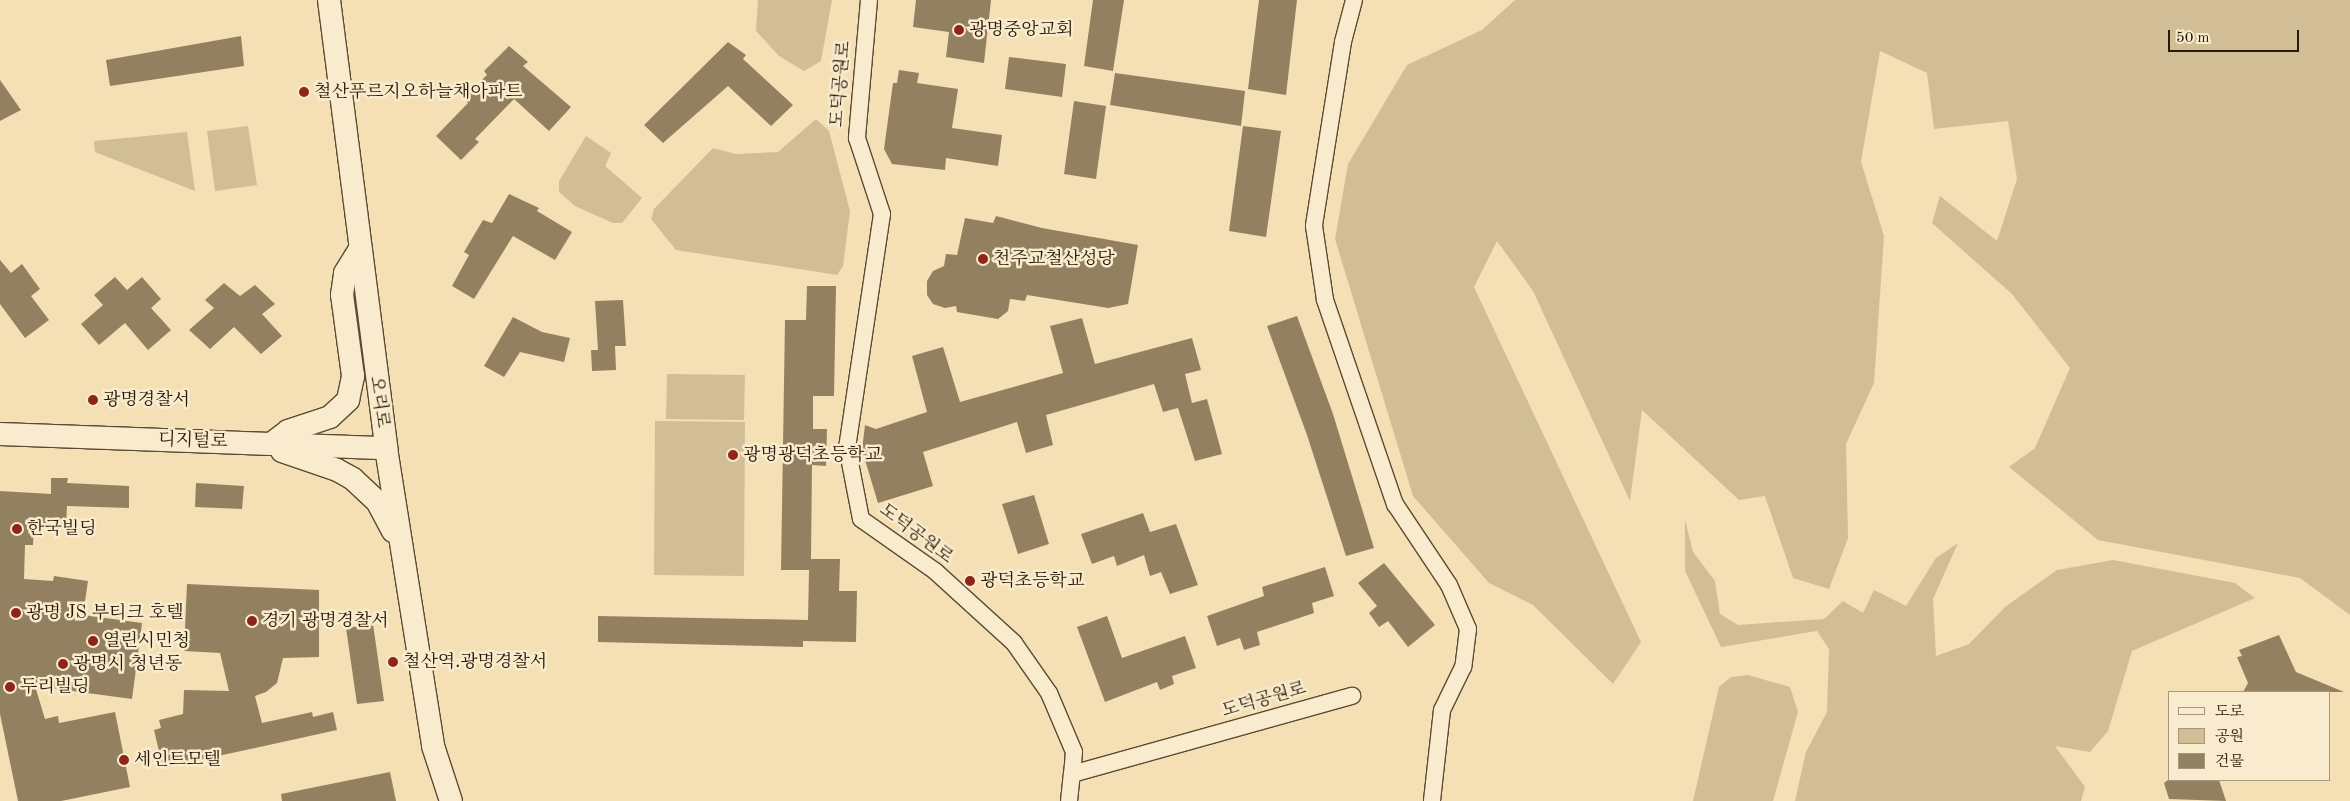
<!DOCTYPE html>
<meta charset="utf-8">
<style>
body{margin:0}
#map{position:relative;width:2350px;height:801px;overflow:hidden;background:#f4e0b4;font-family:"Old Standard TT","Noto Serif KR",serif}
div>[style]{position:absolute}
.green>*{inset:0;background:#d1be96}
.building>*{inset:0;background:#938060}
.roads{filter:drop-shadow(1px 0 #5c4a31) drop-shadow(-1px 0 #5c4a31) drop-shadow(0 1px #5c4a31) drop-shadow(0 -1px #5c4a31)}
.street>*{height:16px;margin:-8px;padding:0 8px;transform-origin:8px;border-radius:8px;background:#f8ebce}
.secondary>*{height:22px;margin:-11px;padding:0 11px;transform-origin:11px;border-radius:11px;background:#f8ebce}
.dots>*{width:14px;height:14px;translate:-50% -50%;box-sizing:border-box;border:2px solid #f8ebce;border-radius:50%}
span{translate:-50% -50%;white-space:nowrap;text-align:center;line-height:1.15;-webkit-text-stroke:5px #f8ebce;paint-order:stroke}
.poi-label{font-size:18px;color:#291805}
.left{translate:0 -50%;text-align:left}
.street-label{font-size:18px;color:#291805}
.legend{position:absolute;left:2168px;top:691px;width:162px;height:90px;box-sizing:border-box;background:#f8ebce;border:1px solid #a5977e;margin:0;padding:6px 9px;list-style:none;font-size:15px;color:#291805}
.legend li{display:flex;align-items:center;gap:10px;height:25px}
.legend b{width:25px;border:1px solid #a5977e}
.scale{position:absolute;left:2168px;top:30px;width:131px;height:22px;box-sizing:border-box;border:2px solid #291805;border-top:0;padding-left:6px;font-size:15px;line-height:18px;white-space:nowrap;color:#291805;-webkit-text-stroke:4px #f8ebce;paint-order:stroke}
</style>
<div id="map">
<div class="green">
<div style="clip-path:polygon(758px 0,832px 0,821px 61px,804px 71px,779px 56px,756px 31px)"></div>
<div style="clip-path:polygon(1515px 0,2350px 0,2350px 615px,2300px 578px,2098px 540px,2009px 467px,2035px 448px,2070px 368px,2012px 294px,1932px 223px,1940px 196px,1997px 241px,2017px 179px,2008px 121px,1934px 129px,1927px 73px,1880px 51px,1861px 162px,1884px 236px,1874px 383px,1846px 444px,1848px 538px,1829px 589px,1793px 578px,1765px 496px,1739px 500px,1642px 410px,1630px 501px,1533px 291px,1497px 241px,1474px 287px,1641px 642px,1613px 684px,1533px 605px,1489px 583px,1413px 496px,1335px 239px,1348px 164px,1407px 65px,1482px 30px)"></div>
<div style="clip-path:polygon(816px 119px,829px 131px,850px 211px,843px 266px,837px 275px,676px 250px,651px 219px,654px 209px,713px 148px,736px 154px,778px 152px)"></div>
<div style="clip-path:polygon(248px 126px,257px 185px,215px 191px,207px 131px)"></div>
<div style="clip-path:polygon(187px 132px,195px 191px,95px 152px,94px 141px)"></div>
<div style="clip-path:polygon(586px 136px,611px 153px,605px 166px,642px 198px,622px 223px,613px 223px,575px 206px,559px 192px,559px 181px)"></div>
<div style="clip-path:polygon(667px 374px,745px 375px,744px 420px,666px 419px)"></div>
<div style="clip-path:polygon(655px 421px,745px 422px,744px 576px,654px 575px)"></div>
<div style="clip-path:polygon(1685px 520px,1693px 552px,1715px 581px,1720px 614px,1738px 625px,1824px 619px,1843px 601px,1863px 613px,1874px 590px,1906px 606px,1936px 558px,1958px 543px,1933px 599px,1936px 656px,1969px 644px,2005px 607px,2057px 570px,2113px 560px,2235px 583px,2255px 598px,2132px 651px,2108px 731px,2090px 752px,2055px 746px,2085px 787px,2081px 801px,1795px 801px,1806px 752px,1827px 712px,1829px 649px,1817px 631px,1721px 647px,1685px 571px)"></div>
<div style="clip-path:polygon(1748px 675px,1790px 687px,1798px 712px,1773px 801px,1693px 801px,1719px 687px,1731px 677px)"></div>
</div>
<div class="building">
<div style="clip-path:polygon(916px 0,991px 0,984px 63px,946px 57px,949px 32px,913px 27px)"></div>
<div style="clip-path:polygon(1093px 0,1124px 0,1113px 71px,1084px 66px)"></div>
<div style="clip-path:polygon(1259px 0,1297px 0,1286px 95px,1248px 89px)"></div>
<div style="clip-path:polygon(241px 36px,244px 66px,110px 86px,106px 60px)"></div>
<div style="clip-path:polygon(728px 42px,746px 55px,743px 59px,793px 105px,771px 126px,728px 86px,663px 143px,644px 125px)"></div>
<div style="clip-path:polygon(509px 46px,528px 62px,523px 66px,571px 107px,549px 131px,514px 99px,475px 139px,479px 142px,461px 160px,436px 136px,468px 103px,463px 98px,487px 75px,484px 71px)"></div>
<div style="clip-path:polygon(1009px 57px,1066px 64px,1062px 97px,1005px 89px)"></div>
<div style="clip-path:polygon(899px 70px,919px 73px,917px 83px,958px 89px,952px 128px,1002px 135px,998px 166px,946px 158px,945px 170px,892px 164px,884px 149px,893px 83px,897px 83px)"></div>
<div style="clip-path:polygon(1115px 73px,1245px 91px,1241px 126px,1110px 105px)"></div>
<div style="clip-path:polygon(0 80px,21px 110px,0 121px)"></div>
<div style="clip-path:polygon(1074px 101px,1106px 106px,1096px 179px,1064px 174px)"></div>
<div style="clip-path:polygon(1243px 126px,1281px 131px,1266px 237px,1229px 231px)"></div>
<div style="clip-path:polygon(509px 194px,539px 208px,537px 211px,572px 232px,555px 260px,513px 236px,474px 299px,452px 286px,469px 255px,464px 252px,483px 220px,492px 223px)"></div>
<div style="clip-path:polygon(996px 216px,1042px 228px,1138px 245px,1128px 304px,1108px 308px,1027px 295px,1025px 301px,1010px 299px,1008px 311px,998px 319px,957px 312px,956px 306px,945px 308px,933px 304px,927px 295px,927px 281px,933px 271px,944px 266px,946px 254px,957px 255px,965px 218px,993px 223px)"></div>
<div style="clip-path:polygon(0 260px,11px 273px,22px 264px,40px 289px,31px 296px,49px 320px,25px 338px,0 304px)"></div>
<div style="clip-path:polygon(115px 277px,127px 290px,142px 277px,161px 299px,151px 308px,171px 330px,148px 350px,125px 323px,99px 345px,81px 324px,103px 305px,94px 295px)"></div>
<div style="clip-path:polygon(224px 283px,240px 296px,255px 285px,275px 304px,262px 314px,282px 336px,261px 354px,234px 327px,210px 349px,189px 330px,214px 308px,205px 300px)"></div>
<div style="clip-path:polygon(807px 286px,836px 286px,834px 396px,813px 396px,813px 429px,827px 429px,826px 466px,812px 465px,811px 559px,840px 559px,839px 591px,857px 591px,856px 642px,803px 641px,803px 647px,598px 642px,598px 616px,808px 620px,809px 570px,781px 570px,785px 320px,806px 320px)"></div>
<div style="clip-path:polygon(623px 300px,626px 346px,615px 346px,616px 370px,592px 371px,591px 350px,598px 350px,595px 301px)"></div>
<div style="clip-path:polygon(1297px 316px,1333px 414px,1374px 548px,1346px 556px,1307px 435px,1267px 326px)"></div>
<div style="clip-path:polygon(513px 317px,542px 332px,570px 338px,564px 362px,520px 352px,504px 377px,484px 366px)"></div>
<div style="clip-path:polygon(1082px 318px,1095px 364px,1192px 338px,1201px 370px,1185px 374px,1192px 403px,1207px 399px,1222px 454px,1195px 461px,1178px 408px,1163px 412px,1154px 384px,1046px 415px,1053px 445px,1026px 453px,1017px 422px,923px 452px,933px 486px,878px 503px,862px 450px,865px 425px,876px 429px,927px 412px,912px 356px,943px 347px,960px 402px,1063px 373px,1050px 326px)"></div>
<div style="clip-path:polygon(51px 478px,68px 478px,67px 483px,129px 486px,129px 508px,67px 506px,66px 525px,34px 523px,33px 545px,25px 545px,24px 579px,53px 581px,54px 576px,88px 581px,83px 615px,142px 623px,132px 699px,35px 686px,45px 719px,58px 716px,59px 723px,115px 712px,130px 787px,61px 801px,18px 801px,0 714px,0 491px,51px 494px)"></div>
<div style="clip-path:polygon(196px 483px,244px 486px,242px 509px,195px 507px)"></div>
<div style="clip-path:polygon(1034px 495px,1049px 544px,1018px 554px,1002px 504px)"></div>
<div style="clip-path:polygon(1143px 513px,1150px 532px,1176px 524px,1198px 585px,1170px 594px,1161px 572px,1150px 576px,1144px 555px,1117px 566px,1114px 556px,1092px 564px,1081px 534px)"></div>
<div style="clip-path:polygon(1384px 563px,1435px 625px,1408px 647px,1388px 621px,1379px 627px,1369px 613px,1377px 606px,1358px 583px)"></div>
<div style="clip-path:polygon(1325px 567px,1334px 596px,1312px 603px,1314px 613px,1257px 632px,1260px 645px,1244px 650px,1240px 638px,1217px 646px,1207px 616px,1264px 596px,1262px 587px)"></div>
<div style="clip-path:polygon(187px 584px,319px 590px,319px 657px,283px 658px,277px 683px,266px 692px,255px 696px,262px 723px,312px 712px,313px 717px,333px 712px,337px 730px,163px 768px,154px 730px,161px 728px,159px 720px,183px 714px,184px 690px,229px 691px,220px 653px,184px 651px)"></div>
<div style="clip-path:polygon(1107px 616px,1122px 658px,1185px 636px,1196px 668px,1172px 676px,1174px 684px,1160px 690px,1157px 682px,1105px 702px,1077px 627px)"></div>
<div style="clip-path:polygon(373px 624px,384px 701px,357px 704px,346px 628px)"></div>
<div style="clip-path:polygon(2279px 635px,2296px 672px,2344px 692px,2243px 692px,2248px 683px,2237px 657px,2242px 656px,2239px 650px)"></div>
<div style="clip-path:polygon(390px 772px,396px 801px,282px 801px,281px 794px)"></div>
<div style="clip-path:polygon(2168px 780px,2219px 780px,2226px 801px,2169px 799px,2164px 783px)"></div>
</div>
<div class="roads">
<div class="street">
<div style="left:869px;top:0;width:139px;rotate:95deg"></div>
<div style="left:857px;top:138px;width:80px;rotate:71.8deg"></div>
<div style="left:882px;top:214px;width:236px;rotate:98.5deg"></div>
<div style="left:847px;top:447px;width:73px;rotate:79deg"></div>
<div style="left:861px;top:519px;width:90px;rotate:35.1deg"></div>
<div style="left:935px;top:571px;width:107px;rotate:42.3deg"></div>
<div style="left:1014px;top:643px;width:61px;rotate:55deg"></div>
<div style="left:1049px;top:693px;width:64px;rotate:67deg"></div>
<div style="left:1074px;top:752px;width:22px;rotate:95deg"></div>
<div style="left:1072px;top:774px;width:291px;rotate:-15.6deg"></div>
<div style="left:1354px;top:0;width:43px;rotate:104.7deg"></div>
<div style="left:1343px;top:42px;width:186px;rotate:99deg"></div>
<div style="left:1314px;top:226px;width:75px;rotate:81.5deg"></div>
<div style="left:1325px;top:300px;width:216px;rotate:71.1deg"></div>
<div style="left:1395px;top:504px;width:97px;rotate:56.3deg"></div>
<div style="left:1449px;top:585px;width:48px;rotate:66.6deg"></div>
<div style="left:1468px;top:629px;width:38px;rotate:97deg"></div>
<div style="left:1463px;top:667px;width:48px;rotate:116deg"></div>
<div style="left:1442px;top:710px;width:92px;rotate:96.3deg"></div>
<div style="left:1069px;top:801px;width:27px;rotate:-84deg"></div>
</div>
<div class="secondary">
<div style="left:329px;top:0;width:452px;rotate:82.7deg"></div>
<div style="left:386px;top:448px;width:302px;rotate:81deg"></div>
<div style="left:433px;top:746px;width:58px;rotate:71.9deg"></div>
<div style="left:0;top:434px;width:386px;rotate:2.1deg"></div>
<div style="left:271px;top:444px;width:21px;rotate:-37deg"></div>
<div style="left:288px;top:431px;width:44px;rotate:-18.4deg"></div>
<div style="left:330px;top:417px;width:25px;rotate:-43deg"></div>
<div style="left:348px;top:400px;width:25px;rotate:-78deg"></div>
<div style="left:353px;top:376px;width:82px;rotate:-97.7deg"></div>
<div style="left:342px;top:295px;width:22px;rotate:-82deg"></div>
<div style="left:345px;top:273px;width:26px;rotate:-58deg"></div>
<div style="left:282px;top:451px;width:58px;rotate:19.1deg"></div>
<div style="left:337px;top:470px;width:18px;rotate:29deg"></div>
<div style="left:353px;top:479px;width:33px;rotate:43deg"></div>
<div style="left:377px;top:501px;width:34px;rotate:62deg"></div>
</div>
</div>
<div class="dots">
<div style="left:959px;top:30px;background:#8f2418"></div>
<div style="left:304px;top:92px;background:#8f2418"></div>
<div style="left:983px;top:259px;background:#8f2418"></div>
<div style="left:93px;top:400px;background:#8f2418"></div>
<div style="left:733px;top:455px;background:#8f2418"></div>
<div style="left:17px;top:529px;background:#8f2418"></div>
<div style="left:970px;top:581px;background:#8f2418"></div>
<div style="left:16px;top:613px;background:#8f2418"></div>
<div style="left:252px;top:621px;background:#8f2418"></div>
<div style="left:93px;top:641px;background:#8f2418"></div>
<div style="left:393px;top:662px;background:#8f2418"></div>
<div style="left:63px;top:664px;background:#8f2418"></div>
<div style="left:10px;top:687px;background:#8f2418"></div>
<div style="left:124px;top:760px;background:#8f2418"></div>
</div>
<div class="poi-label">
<span class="left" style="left:969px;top:30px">광명중앙교회</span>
<span class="left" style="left:314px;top:92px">철산푸르지오하늘채아파트</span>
<span class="left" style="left:993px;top:259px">천주교철산성당</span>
<span class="left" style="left:103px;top:400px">광명경찰서</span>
<span class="left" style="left:743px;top:455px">광명광덕초등학교</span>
<span class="left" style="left:27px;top:529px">한국빌딩</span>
<span class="left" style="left:980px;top:581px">광덕초등학교</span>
<span class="left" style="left:26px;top:613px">광명 JS 부티크 호텔</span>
<span class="left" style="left:262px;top:621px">경기 광명경찰서</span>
<span class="left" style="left:103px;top:641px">열린시민청</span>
<span class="left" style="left:403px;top:662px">철산역.광명경찰서</span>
<span class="left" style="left:73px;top:664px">광명시 청년동</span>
<span class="left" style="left:20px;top:687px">두리빌딩</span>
<span class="left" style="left:134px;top:760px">세인트모텔</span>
</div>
<div class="street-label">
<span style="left:841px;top:84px;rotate:-85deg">도덕공원로</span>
<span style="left:379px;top:402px;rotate:82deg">오리로</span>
<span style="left:193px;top:441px;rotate:2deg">디지털로</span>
<span style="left:916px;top:534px;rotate:37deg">도덕공원로</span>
<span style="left:1264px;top:700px;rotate:-16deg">도덕공원로</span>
</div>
<ul class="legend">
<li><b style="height:6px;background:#f8ebce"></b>도로</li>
<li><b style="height:14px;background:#d1be96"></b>공원</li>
<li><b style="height:14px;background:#938060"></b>건물</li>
</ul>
<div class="scale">50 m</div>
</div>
